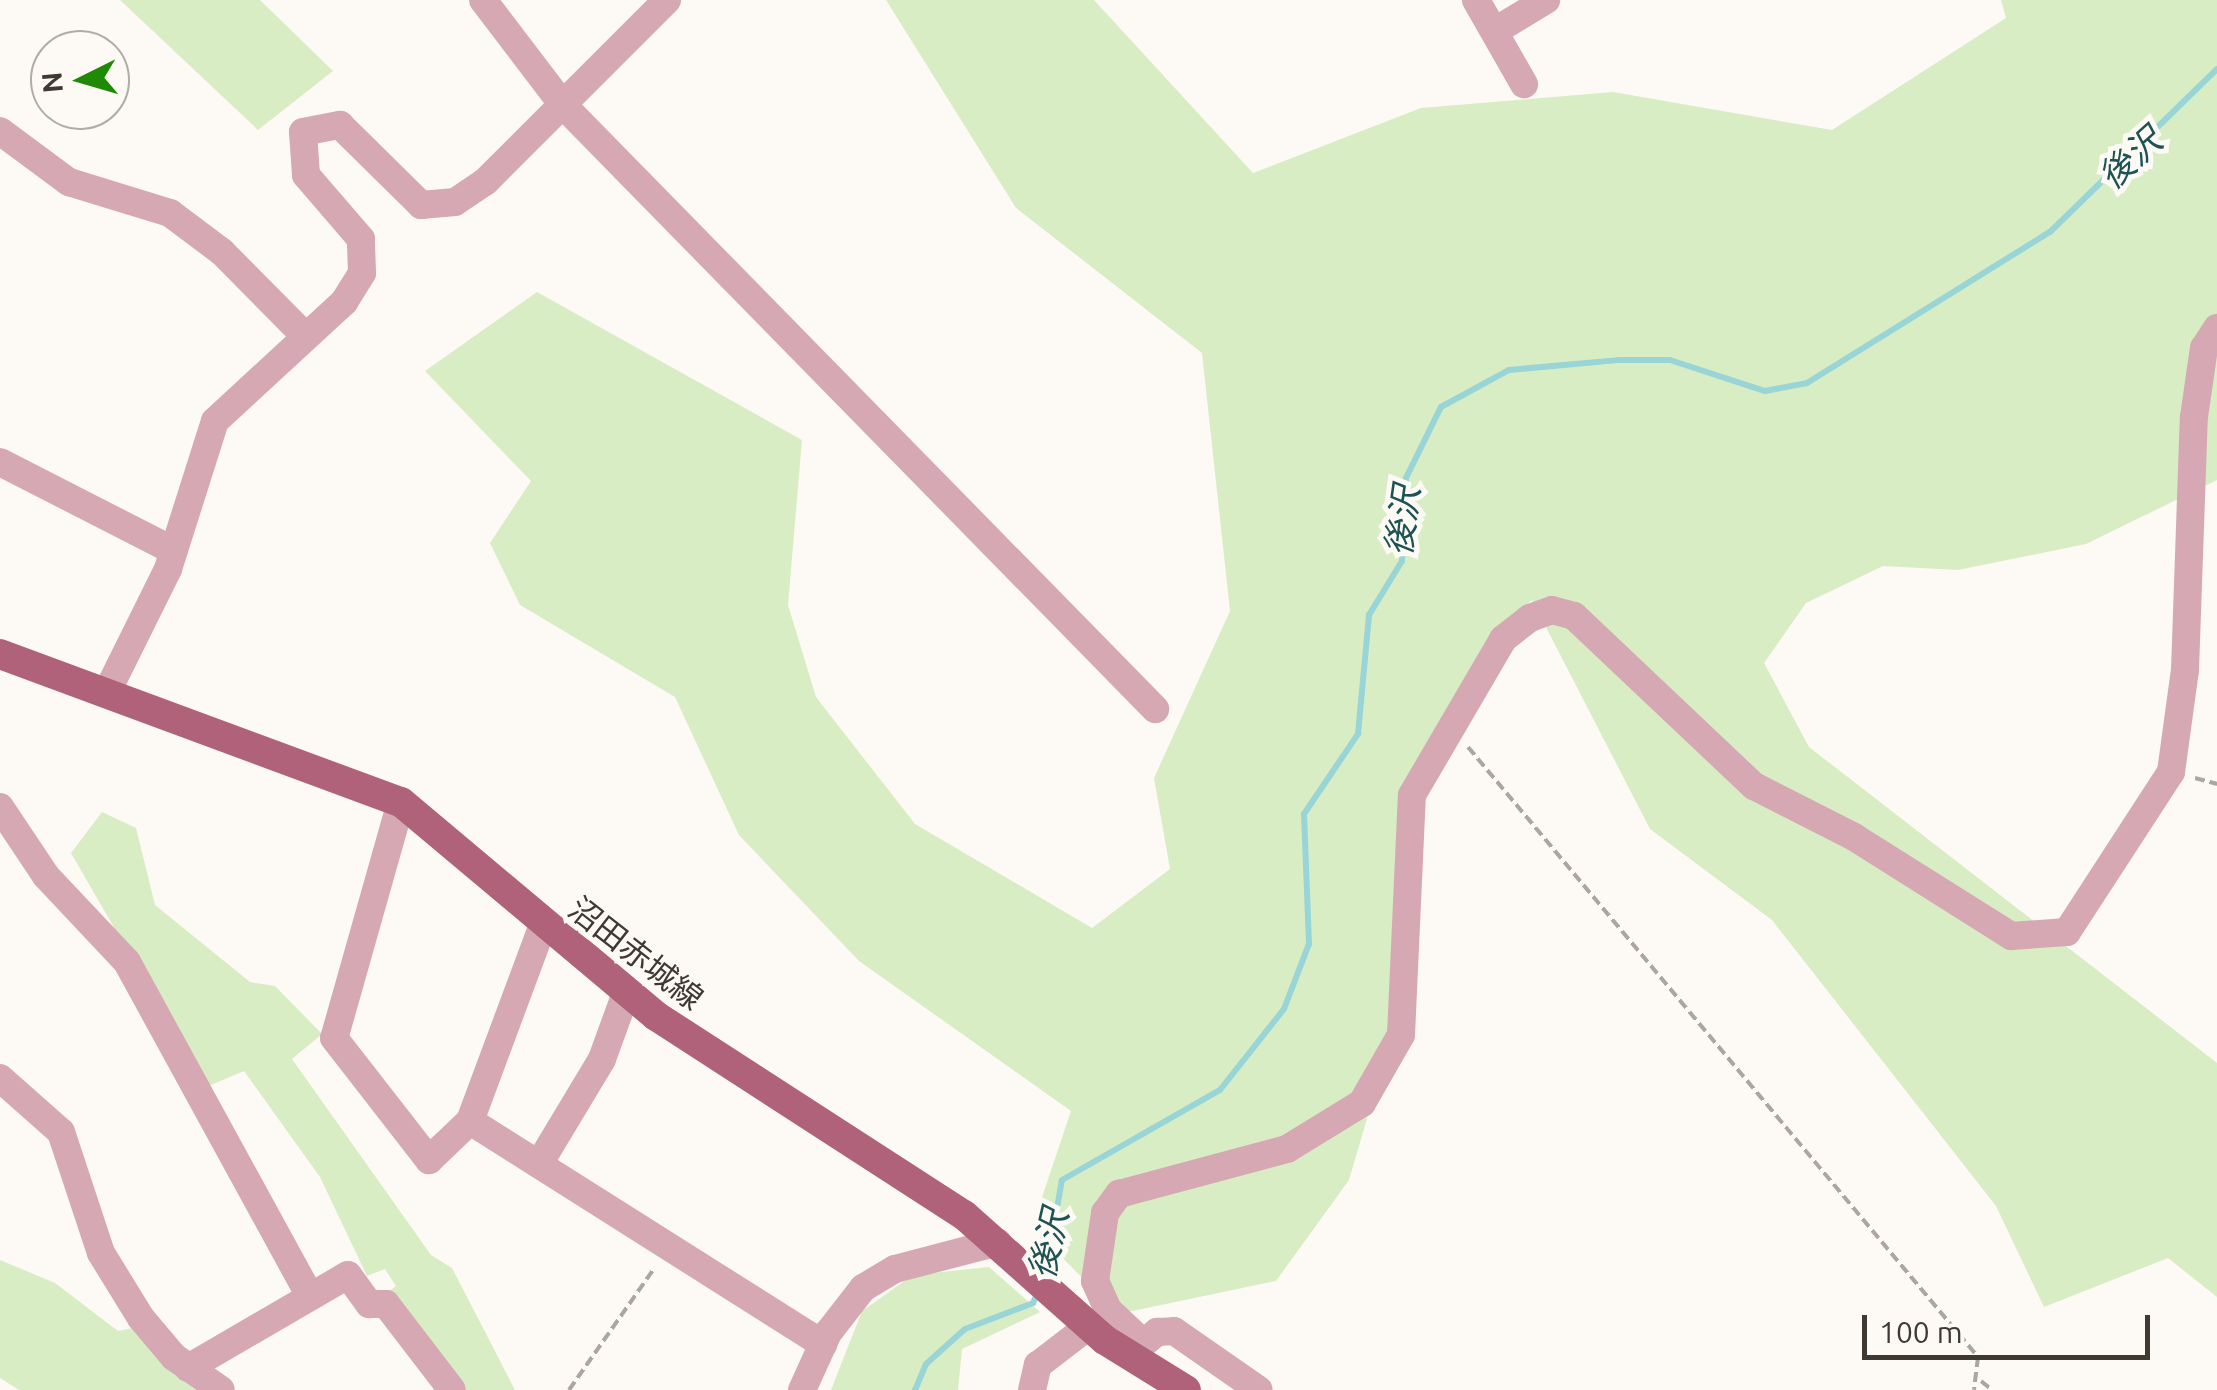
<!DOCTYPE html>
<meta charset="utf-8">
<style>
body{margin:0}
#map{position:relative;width:2217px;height:1390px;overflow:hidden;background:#fdf9f5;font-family:Ubuntu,"Noto Sans JP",sans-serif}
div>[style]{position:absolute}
.green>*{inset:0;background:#d8edc4}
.stream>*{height:6px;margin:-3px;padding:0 3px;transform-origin:3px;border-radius:3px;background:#99d5d7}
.path>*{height:4px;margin-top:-2px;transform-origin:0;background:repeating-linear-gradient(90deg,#aba6a0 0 10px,transparent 0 15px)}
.minor>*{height:28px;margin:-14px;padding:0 14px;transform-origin:14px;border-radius:14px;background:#d5a8b4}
.major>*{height:30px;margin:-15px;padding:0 15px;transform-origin:15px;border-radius:15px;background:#b0627a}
span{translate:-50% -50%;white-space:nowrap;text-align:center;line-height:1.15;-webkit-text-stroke:10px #fdf9f5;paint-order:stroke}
.street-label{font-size:32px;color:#403931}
.water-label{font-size:35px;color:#1e5354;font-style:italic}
.north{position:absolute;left:30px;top:30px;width:100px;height:100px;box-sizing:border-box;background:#fdf9f5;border:2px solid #b1aca7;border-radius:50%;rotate:265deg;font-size:28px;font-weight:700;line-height:40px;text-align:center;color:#403931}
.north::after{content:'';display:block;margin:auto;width:35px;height:45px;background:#1e8a06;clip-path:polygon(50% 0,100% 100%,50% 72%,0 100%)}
.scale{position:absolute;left:1862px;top:1315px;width:288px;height:45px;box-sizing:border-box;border:5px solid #403931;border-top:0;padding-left:12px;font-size:30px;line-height:35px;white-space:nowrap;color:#403931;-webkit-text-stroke:8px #fdf9f5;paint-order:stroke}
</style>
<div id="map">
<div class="green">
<div style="clip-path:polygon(120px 0,260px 0,333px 71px,258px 130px)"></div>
<div style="clip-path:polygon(886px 0,1094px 0,1253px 173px,1421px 108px,1613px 92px,1832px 130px,2006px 18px,2001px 0,2217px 0,2217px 480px,2086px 544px,1958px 570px,1883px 566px,1806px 603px,1764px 663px,1809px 747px,2217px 1063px,2217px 1297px,2168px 1258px,2044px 1307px,1996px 1206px,1772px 920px,1650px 829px,1532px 600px,1484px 644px,1405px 790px,1393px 1030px,1349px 1180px,1276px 1281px,1118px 1314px,1032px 1227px,1071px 1111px,859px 961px,739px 835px,675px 697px,520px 605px,490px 543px,531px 481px,425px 371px,537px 292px,802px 440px,788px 605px,816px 697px,915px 824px,1092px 928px,1170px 869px,1154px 778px,1230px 611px,1202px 353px,1016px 208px)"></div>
<div style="clip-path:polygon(102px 812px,136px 828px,155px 905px,250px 982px,275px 986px,322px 1034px,292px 1059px,431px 1255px,452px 1268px,515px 1390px,466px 1390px,385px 1294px,396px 1286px,385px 1269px,367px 1276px,320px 1177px,244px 1071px,206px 1087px,71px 853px)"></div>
<div style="clip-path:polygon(0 1260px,55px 1283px,118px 1331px,133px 1328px,196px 1390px,19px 1390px,0 1378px)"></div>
<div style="clip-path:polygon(989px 1267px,1040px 1312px,962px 1349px,958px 1390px,831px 1390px,862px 1311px,913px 1275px)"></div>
</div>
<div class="stream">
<div style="left:1045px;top:1276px;width:97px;rotate:-80deg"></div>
<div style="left:1062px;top:1180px;width:182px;rotate:-29.7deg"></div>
<div style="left:1220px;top:1090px;width:103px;rotate:-51.7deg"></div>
<div style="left:1284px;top:1009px;width:70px;rotate:-69deg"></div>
<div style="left:1309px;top:944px;width:130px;rotate:-92.2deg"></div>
<div style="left:1304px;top:814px;width:97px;rotate:-56deg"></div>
<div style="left:1358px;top:734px;width:120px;rotate:-84.7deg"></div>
<div style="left:1369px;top:615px;width:63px;rotate:-58.6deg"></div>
<div style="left:1402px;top:561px;width:83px;rotate:-87.2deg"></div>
<div style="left:1406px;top:478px;width:79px;rotate:-63.8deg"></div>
<div style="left:1441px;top:407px;width:77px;rotate:-28.6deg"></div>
<div style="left:1509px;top:370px;width:109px;rotate:-5.2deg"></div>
<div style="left:1618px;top:360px;width:52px"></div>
<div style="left:1670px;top:360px;width:100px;rotate:18.1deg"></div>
<div style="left:1765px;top:391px;width:43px;rotate:-10.8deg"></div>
<div style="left:1807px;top:383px;width:286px;rotate:-31.9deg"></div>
<div style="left:2050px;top:232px;width:233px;rotate:-44.3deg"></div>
<div style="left:915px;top:1390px;width:28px;rotate:-67deg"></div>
<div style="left:926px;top:1364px;width:52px;rotate:-41.9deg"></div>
<div style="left:965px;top:1329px;width:73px;rotate:-20.9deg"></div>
<div style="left:1033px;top:1303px;width:12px;rotate:-66deg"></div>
</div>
<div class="path">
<div style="left:1468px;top:747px;width:795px;rotate:50.1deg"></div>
<div style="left:1978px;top:1357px;width:33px;rotate:97deg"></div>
<div style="left:2195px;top:778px;width:23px;rotate:15deg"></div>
<div style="left:1981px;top:1381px;width:14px;rotate:39deg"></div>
<div style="left:569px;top:1390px;width:150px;rotate:-55deg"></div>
</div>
<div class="minor">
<div style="left:483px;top:0;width:132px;rotate:52.7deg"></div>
<div style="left:563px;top:105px;width:846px;rotate:45.57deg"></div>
<div style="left:1476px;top:0;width:97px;rotate:60.3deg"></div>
<div style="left:1495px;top:31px;width:60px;rotate:-31.3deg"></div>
<div style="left:0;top:131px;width:86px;rotate:36.5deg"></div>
<div style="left:69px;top:182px;width:106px;rotate:17.1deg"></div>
<div style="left:170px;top:213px;width:65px;rotate:36.9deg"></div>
<div style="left:222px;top:252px;width:118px;rotate:45.3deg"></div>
<div style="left:0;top:462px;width:195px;rotate:27.1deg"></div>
<div style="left:108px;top:690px;width:135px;rotate:-63.6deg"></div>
<div style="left:168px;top:569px;width:155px;rotate:-72.4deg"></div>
<div style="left:215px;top:421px;width:176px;rotate:-42.7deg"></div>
<div style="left:344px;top:302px;width:34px;rotate:-58deg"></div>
<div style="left:362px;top:273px;width:34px;rotate:-92deg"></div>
<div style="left:361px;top:239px;width:84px;rotate:-130.7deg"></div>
<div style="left:306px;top:175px;width:43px;rotate:-94deg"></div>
<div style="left:303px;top:132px;width:38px;rotate:-11deg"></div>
<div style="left:340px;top:125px;width:114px;rotate:44.6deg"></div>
<div style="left:421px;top:205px;width:34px;rotate:-5deg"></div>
<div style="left:455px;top:202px;width:37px;rotate:-34deg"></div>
<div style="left:486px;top:181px;width:256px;rotate:-45deg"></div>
<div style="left:401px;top:802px;width:245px;rotate:105.8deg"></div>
<div style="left:334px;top:1038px;width:155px;rotate:52.1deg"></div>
<div style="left:429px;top:1160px;width:57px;rotate:-43.6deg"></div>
<div style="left:470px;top:1121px;width:209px;rotate:-69.6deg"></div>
<div style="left:0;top:807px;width:83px;rotate:56.3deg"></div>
<div style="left:46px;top:876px;width:118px;rotate:46.7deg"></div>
<div style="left:127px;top:962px;width:376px;rotate:61.3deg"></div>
<div style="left:0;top:1078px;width:81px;rotate:41.5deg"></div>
<div style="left:61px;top:1132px;width:127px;rotate:71.7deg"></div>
<div style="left:101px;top:1253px;width:76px;rotate:58.4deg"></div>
<div style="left:141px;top:1318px;width:51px;rotate:49.8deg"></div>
<div style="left:174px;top:1357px;width:57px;rotate:35.1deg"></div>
<div style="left:470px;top:1121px;width:418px;rotate:32.3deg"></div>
<div style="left:539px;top:1164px;width:122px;rotate:-59deg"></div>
<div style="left:602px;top:1059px;width:70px;rotate:-70deg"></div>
<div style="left:1142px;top:1342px;width:47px;rotate:-136.7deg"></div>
<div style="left:1108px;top:1310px;width:32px;rotate:-114deg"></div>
<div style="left:1095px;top:1281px;width:69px;rotate:-81.6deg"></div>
<div style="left:1105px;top:1213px;width:24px;rotate:-54deg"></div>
<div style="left:1119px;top:1194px;width:174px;rotate:-15deg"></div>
<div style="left:1287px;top:1149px;width:88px;rotate:-31.5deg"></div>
<div style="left:1362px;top:1103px;width:78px;rotate:-60.2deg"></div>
<div style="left:1401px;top:1035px;width:240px;rotate:-87.4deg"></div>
<div style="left:1412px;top:795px;width:181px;rotate:-59.7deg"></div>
<div style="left:1503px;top:639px;width:34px;rotate:-38deg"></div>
<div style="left:1530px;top:618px;width:23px;rotate:-20deg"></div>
<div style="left:1552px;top:610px;width:23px;rotate:15deg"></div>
<div style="left:1574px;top:616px;width:248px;rotate:43.4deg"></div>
<div style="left:1754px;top:786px;width:112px;rotate:27deg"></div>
<div style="left:1854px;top:837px;width:186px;rotate:32.2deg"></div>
<div style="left:2011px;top:936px;width:56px;rotate:-4.1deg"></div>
<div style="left:2067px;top:932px;width:191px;rotate:-57deg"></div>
<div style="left:2171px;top:772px;width:103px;rotate:-82.2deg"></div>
<div style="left:2185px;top:670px;width:253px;rotate:-88deg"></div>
<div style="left:2194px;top:417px;width:70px;rotate:-81.8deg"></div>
<div style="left:2204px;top:348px;width:24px;rotate:-57deg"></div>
<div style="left:1132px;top:1353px;width:33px;rotate:-40deg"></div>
<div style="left:1157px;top:1332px;width:17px;rotate:-3deg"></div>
<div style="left:1174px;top:1331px;width:103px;rotate:34.8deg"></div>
<div style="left:188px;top:1368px;width:185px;rotate:-30.2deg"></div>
<div style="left:348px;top:1275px;width:36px;rotate:54deg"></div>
<div style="left:369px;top:1304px;width:17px"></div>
<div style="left:386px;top:1304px;width:108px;rotate:52.5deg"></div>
<div style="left:802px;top:1390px;width:63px;rotate:-65.5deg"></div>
<div style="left:828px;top:1333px;width:57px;rotate:-52.1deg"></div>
<div style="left:863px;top:1288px;width:37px;rotate:-31deg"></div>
<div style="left:895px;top:1269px;width:106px;rotate:-14.7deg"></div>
<div style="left:1032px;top:1390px;width:26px;rotate:-77deg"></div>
<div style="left:1038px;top:1365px;width:66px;rotate:-37.6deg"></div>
</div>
<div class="major">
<div style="left:0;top:654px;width:427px;rotate:20.3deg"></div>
<div style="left:401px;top:802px;width:333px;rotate:40deg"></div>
<div style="left:656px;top:1016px;width:367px;rotate:32.9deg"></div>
<div style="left:964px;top:1215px;width:188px;rotate:41.6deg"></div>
<div style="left:1105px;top:1340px;width:95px;rotate:31.7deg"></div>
</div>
<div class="street-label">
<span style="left:636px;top:953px;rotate:38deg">沼田赤城線</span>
</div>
<div class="water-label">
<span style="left:2130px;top:158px;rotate:-42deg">後沢</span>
<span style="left:1402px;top:521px;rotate:-82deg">後沢</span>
<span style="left:1048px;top:1244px;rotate:-77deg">後沢</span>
</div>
<div class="north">N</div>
<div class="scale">100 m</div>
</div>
